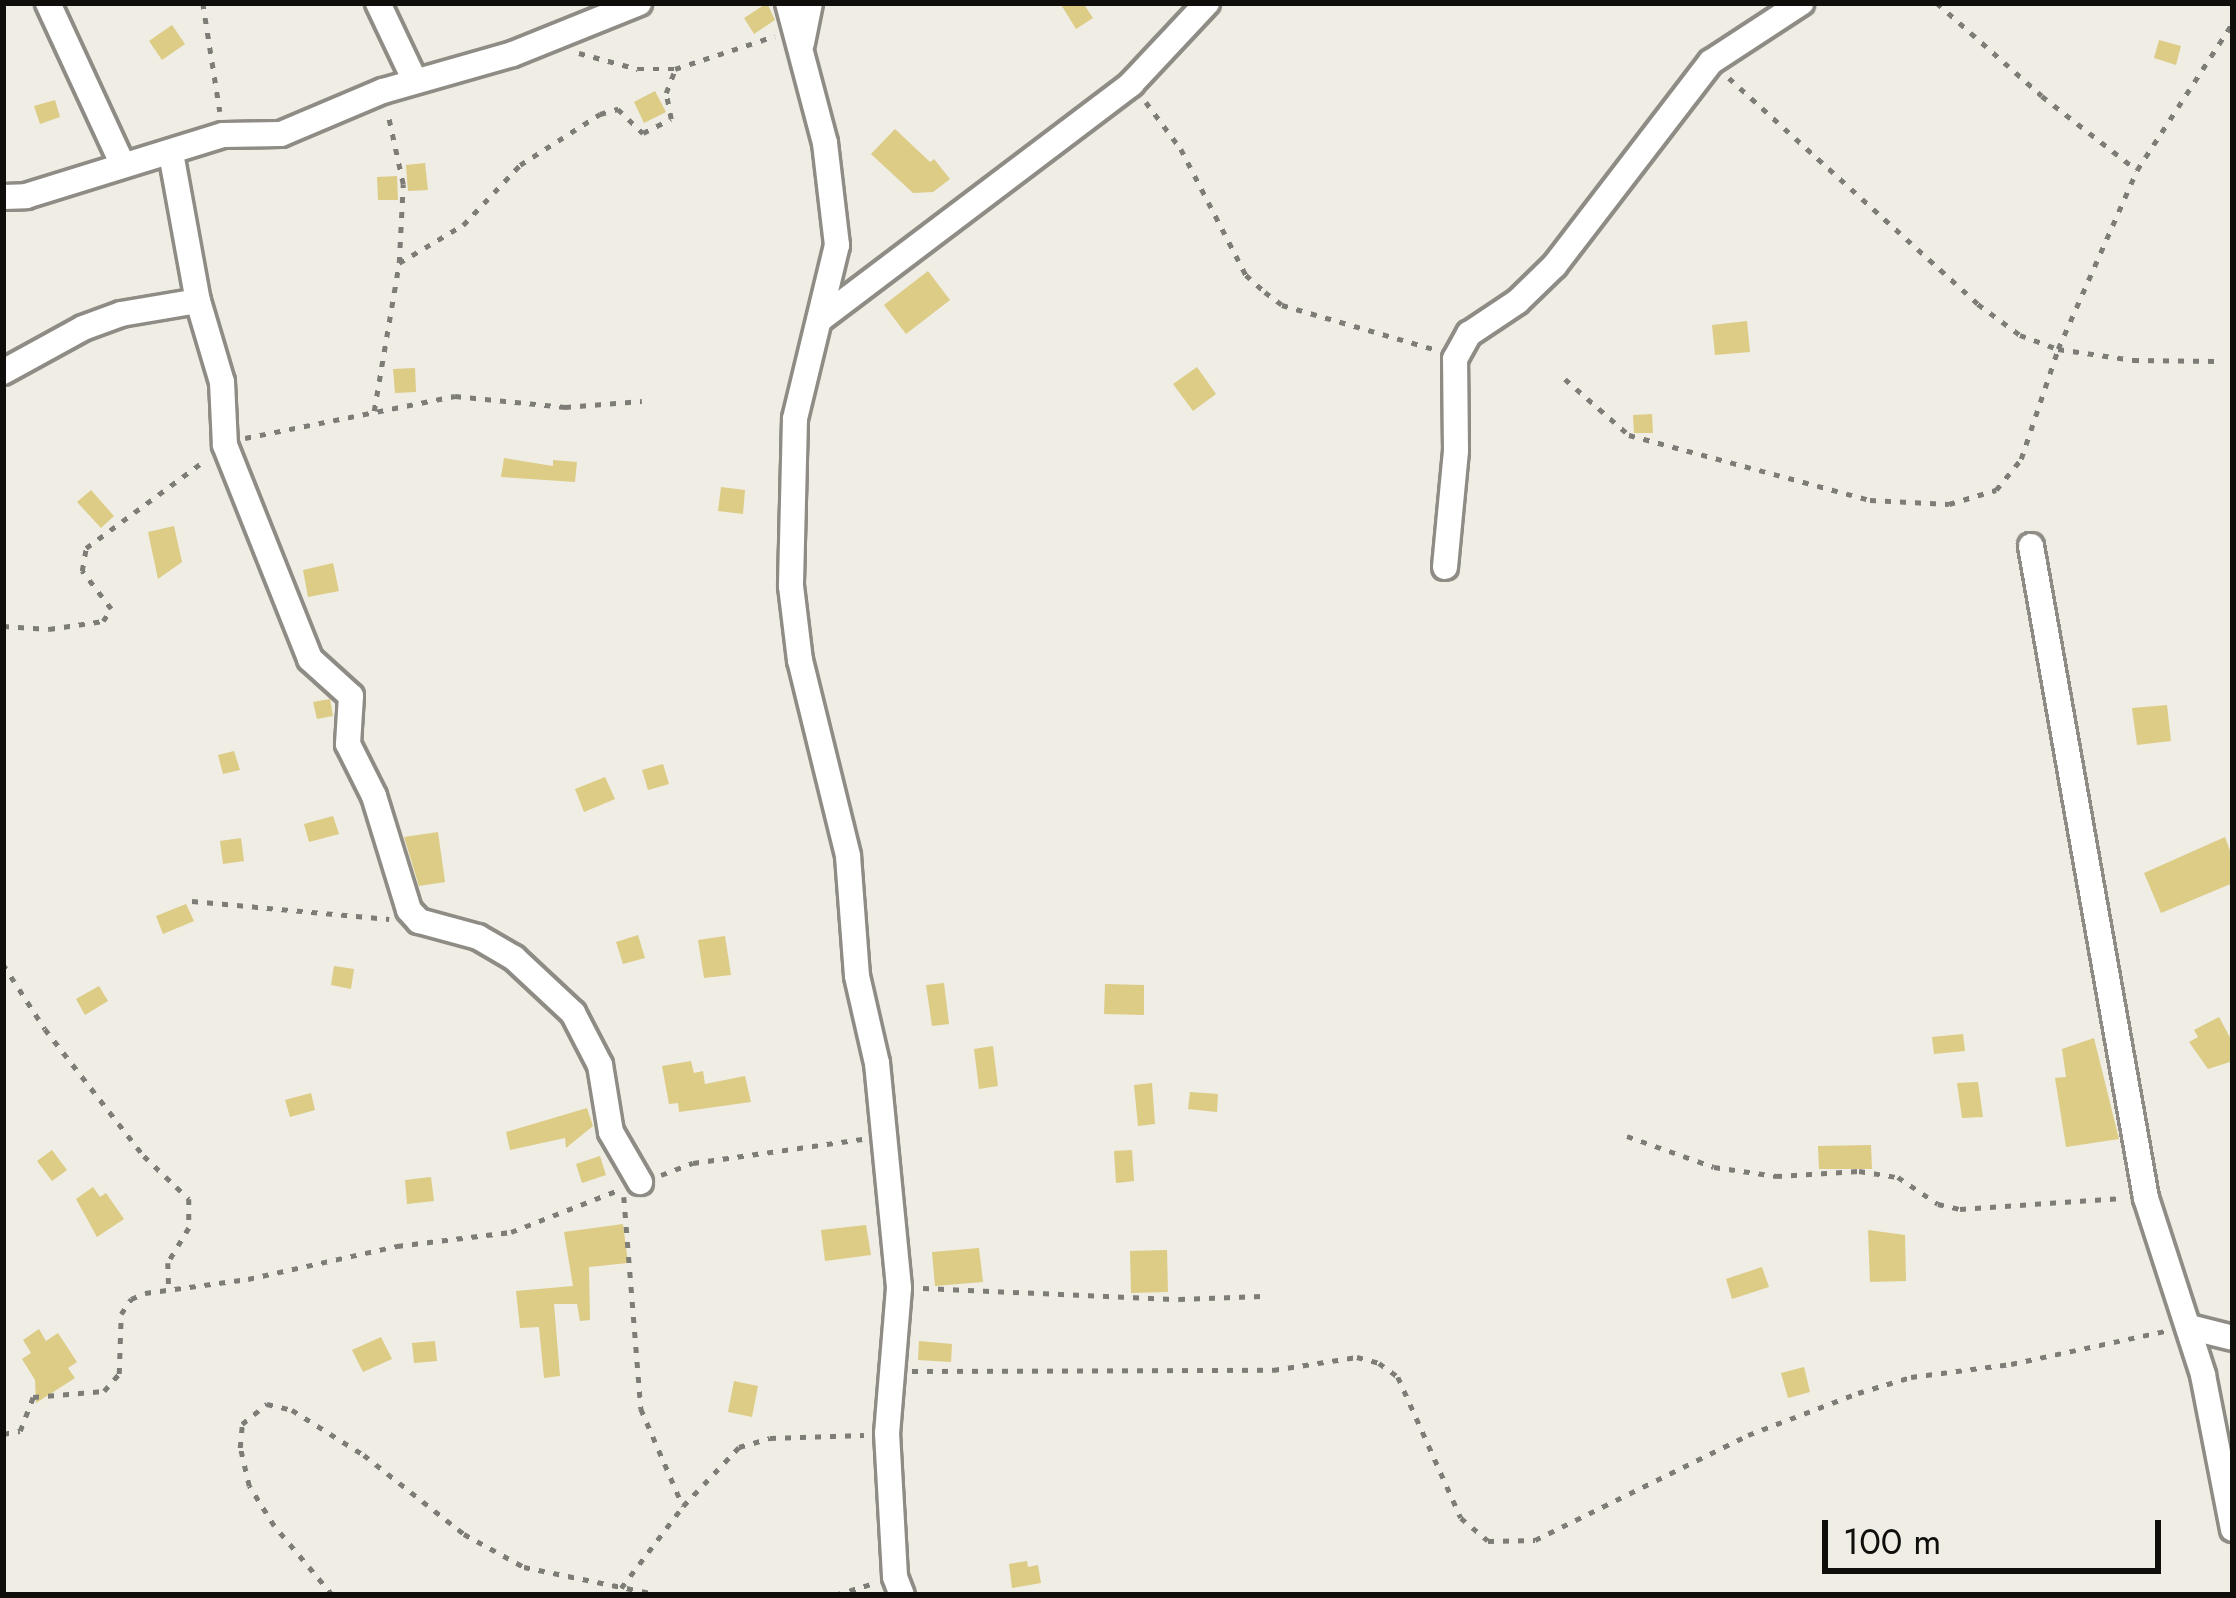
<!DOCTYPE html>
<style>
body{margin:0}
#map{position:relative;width:2236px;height:1598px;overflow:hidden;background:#efede4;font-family:Jost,sans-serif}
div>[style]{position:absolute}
.building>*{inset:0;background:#dccc86}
.path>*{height:4.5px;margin-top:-2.25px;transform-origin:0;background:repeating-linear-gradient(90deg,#7e7c76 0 6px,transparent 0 15px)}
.roads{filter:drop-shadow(3px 0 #8e8c84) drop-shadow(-3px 0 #8e8c84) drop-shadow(0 3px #8e8c84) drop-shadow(0 -3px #8e8c84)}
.street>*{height:24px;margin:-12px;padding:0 12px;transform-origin:12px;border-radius:12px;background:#fff}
span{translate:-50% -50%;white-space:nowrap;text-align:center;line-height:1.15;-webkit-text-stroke:12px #efede4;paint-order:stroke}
.frame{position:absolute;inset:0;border:6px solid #0f0e0b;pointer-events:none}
.scale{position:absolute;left:1822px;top:1520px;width:339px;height:54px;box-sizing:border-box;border:6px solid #0f0e0b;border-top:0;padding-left:15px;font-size:36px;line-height:42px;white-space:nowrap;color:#0f0e0b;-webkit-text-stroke:9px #efede4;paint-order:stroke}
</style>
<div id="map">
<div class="building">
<div style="clip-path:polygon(767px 3px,775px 20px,754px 34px,744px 18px)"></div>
<div style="clip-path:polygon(1060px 3px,1083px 3px,1093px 18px,1076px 29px)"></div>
<div style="clip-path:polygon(172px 25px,185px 44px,162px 60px,149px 41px)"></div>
<div style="clip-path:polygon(2159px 40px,2181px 46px,2176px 65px,2154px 58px)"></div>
<div style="clip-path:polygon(655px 91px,666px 112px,644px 123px,634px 102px)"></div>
<div style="clip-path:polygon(55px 100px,60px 117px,40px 124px,34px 106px)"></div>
<div style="clip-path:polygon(895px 129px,930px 162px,934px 159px,950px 179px,933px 192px,913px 193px,871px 154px)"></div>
<div style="clip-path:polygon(425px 163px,428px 190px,408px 191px,406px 165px)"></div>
<div style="clip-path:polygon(397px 176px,398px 200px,378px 200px,377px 177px)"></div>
<div style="clip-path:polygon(928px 271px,950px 300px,906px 334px,884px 305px)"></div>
<div style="clip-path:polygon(1747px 321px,1750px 352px,1715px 355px,1712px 325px)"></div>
<div style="clip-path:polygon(1197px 367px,1216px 394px,1193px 411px,1173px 384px)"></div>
<div style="clip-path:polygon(415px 368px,416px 392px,395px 393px,393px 369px)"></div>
<div style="clip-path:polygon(1652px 414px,1653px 433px,1634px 433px,1633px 415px)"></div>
<div style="clip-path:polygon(504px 458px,553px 466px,553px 460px,577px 462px,575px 482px,501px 477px)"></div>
<div style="clip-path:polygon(721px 487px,745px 490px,743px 514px,718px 511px)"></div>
<div style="clip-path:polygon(91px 490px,114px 516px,101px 528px,77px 502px)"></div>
<div style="clip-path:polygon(174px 526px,182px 562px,158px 579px,148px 532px)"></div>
<div style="clip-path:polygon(333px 563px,339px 591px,308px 597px,303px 570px)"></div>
<div style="clip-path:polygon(330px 699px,333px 716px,317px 719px,313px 702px)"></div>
<div style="clip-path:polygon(2167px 705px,2171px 741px,2137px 745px,2132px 708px)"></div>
<div style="clip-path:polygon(234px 751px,240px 770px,223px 774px,218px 755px)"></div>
<div style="clip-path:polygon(663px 764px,669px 784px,648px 790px,642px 770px)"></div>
<div style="clip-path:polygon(605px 777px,615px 799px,584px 812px,575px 789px)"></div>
<div style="clip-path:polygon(333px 816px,339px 834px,309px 842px,304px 824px)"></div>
<div style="clip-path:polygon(438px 832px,445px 882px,419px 886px,404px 837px)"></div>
<div style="clip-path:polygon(2225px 837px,2233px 859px,2233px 883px,2161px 913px,2144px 873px)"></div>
<div style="clip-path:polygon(241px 838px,244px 861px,223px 864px,220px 841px)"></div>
<div style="clip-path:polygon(186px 904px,194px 921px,163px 934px,156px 916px)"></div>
<div style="clip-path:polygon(638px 935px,645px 958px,623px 964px,616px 942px)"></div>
<div style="clip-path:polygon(725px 936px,731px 975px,704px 978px,698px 940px)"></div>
<div style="clip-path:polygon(334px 966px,354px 969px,351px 989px,331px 985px)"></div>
<div style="clip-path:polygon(944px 983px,949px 1024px,932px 1026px,926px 985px)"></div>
<div style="clip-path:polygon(1105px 984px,1144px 985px,1144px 1015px,1104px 1014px)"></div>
<div style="clip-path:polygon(99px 986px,108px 1001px,85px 1015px,76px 999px)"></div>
<div style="clip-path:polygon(2219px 1017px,2233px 1043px,2233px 1061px,2208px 1069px,2189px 1042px,2198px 1037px,2194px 1030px)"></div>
<div style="clip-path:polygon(1963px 1034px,1965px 1051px,1934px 1054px,1932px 1037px)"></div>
<div style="clip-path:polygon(2094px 1038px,2119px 1139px,2066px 1147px,2055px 1078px,2066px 1077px,2062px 1049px)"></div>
<div style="clip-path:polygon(993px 1046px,998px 1086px,979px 1089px,974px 1049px)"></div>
<div style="clip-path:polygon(691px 1061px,694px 1073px,703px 1071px,705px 1084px,745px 1076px,751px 1102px,679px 1112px,678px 1103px,669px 1104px,662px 1066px)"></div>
<div style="clip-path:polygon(1978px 1082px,1983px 1117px,1962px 1118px,1957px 1083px)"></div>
<div style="clip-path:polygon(1152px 1083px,1155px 1124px,1138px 1126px,1134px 1085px)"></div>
<div style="clip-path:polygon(1190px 1092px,1218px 1094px,1217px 1112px,1188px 1109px)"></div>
<div style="clip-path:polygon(311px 1093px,315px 1110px,290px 1117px,285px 1100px)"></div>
<div style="clip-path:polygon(587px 1108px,593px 1126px,566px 1148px,565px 1138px,510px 1150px,506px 1132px)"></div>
<div style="clip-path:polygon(1871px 1145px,1872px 1169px,1819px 1169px,1818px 1146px)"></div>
<div style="clip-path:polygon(52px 1150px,67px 1170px,52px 1181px,37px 1161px)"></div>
<div style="clip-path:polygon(1132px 1150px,1134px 1181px,1116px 1183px,1114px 1151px)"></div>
<div style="clip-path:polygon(600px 1156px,606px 1175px,582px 1183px,576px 1164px)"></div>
<div style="clip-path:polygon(431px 1177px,434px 1201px,407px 1204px,405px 1180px)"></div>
<div style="clip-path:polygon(93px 1187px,100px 1197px,106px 1193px,124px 1219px,97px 1237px,76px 1199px)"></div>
<div style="clip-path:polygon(623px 1224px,628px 1263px,589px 1267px,590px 1320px,580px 1321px,577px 1304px,554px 1304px,560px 1376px,544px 1378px,539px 1327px,520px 1328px,516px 1291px,573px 1286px,564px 1232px)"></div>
<div style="clip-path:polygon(866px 1225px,871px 1255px,825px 1261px,821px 1230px)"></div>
<div style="clip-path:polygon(1868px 1230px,1905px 1235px,1906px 1281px,1870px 1282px)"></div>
<div style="clip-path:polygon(979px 1248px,983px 1282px,935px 1286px,932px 1252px)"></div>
<div style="clip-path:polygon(1167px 1250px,1168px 1292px,1131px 1293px,1130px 1251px)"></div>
<div style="clip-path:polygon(1762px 1267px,1769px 1287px,1732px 1299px,1726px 1279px)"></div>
<div style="clip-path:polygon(39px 1329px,46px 1341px,58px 1333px,77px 1362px,68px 1368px,75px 1378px,36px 1403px,35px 1380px,22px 1359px,31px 1353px,23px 1340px)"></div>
<div style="clip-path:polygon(381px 1337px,392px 1359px,363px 1372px,352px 1350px)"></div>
<div style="clip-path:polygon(435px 1341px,437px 1361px,414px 1363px,412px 1343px)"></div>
<div style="clip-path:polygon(919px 1341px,952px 1344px,951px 1362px,918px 1360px)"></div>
<div style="clip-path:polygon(1804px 1367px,1810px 1392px,1788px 1398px,1781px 1373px)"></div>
<div style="clip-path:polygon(734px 1381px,758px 1386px,752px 1417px,728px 1412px)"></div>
<div style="clip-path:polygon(1027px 1561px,1028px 1567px,1038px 1565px,1041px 1583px,1012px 1588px,1009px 1564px)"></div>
</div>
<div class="path">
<div style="left:203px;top:3px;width:110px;rotate:81.1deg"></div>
<div style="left:1937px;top:3px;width:140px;rotate:41.5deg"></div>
<div style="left:2042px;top:96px;width:120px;rotate:37.9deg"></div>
<div style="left:579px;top:53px;width:61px;rotate:15.2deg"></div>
<div style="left:638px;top:69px;width:37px"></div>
<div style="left:675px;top:69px;width:105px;rotate:-18.3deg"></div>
<div style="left:1729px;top:78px;width:336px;rotate:42.2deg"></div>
<div style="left:1978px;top:304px;width:52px;rotate:36.4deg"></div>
<div style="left:2020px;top:335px;width:40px;rotate:20.2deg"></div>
<div style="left:2058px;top:349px;width:76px;rotate:8.3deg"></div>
<div style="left:2133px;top:360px;width:83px;rotate:0.7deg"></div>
<div style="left:1146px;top:102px;width:59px;rotate:53.3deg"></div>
<div style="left:1181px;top:149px;width:142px;rotate:62.7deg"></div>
<div style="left:1246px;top:275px;width:25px;rotate:42deg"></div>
<div style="left:1265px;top:292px;width:21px;rotate:37deg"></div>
<div style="left:1282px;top:305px;width:161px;rotate:16.2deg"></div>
<div style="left:399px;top:263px;width:74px;rotate:-30.7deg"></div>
<div style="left:463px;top:225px;width:83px;rotate:-46.5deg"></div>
<div style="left:520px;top:165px;width:95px;rotate:-32.5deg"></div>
<div style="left:600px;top:114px;width:19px;rotate:-16deg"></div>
<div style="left:618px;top:109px;width:35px;rotate:44deg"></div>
<div style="left:643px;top:133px;width:31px;rotate:-27deg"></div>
<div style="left:671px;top:119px;width:26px;rotate:-101deg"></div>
<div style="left:666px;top:93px;width:26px;rotate:-69deg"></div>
<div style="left:1565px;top:379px;width:85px;rotate:41.2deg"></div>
<div style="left:1629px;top:435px;width:250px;rotate:15.1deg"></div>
<div style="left:1870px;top:500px;width:79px;rotate:2.9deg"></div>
<div style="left:1949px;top:504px;width:49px;rotate:-16.6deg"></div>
<div style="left:1996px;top:490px;width:40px;rotate:-51deg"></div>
<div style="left:2021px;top:459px;width:116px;rotate:-71.4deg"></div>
<div style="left:2058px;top:349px;width:196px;rotate:-66.2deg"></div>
<div style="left:2137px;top:170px;width:176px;rotate:-57deg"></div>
<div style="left:374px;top:411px;width:150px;rotate:-80.4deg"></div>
<div style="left:399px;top:263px;width:79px;rotate:-87.1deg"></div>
<div style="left:403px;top:184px;width:71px;rotate:-102.3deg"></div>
<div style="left:245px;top:438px;width:214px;rotate:-11.3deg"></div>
<div style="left:455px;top:396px;width:111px;rotate:5.7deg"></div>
<div style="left:565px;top:407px;width:77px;rotate:-4.5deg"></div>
<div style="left:3px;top:626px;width:46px;rotate:3.7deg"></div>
<div style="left:49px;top:629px;width:55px;rotate:-8.4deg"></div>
<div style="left:103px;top:621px;width:14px;rotate:-56deg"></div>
<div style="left:111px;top:609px;width:48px;rotate:-127.3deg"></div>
<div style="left:82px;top:571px;width:23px;rotate:-80deg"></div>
<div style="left:86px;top:548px;width:147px;rotate:-36.4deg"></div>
<div style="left:192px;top:901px;width:198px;rotate:5.2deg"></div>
<div style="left:3px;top:964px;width:77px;rotate:57.1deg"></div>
<div style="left:45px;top:1029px;width:161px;rotate:52.1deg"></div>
<div style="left:144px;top:1156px;width:62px;rotate:43.7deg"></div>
<div style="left:189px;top:1199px;width:29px;rotate:90deg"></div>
<div style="left:189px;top:1228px;width:41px;rotate:121deg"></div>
<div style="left:168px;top:1263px;width:26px;rotate:88deg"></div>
<div style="left:1627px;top:1136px;width:92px;rotate:19.6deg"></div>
<div style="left:1714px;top:1167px;width:63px;rotate:8.3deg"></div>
<div style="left:1776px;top:1176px;width:83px;rotate:-3.4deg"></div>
<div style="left:1859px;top:1171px;width:39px;rotate:9deg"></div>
<div style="left:1898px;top:1177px;width:48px;rotate:34deg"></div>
<div style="left:1938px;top:1204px;width:23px;rotate:13deg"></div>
<div style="left:1960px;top:1209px;width:163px;rotate:-3.9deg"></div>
<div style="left:661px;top:1175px;width:34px;rotate:-21deg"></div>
<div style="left:693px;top:1163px;width:171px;rotate:-8.1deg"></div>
<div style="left:624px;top:1197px;width:213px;rotate:85.4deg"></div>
<div style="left:641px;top:1409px;width:106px;rotate:66.6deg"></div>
<div style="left:923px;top:1288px;width:256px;rotate:2.5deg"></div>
<div style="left:1179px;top:1299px;width:83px;rotate:-2.1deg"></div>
<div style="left:912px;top:1371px;width:361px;rotate:-0.2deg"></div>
<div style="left:1273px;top:1370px;width:85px;rotate:-8.8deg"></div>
<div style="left:1357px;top:1357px;width:23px;rotate:15deg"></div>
<div style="left:1379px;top:1363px;width:24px;rotate:36deg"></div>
<div style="left:1398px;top:1377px;width:154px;rotate:65.9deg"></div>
<div style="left:1461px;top:1518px;width:35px;rotate:40deg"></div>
<div style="left:1488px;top:1541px;width:47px;rotate:-1.2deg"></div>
<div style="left:1535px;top:1540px;width:237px;rotate:-26.2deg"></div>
<div style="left:1748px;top:1435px;width:118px;rotate:-20.9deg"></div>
<div style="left:1858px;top:1393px;width:55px;rotate:-16.8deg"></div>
<div style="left:1911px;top:1377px;width:101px;rotate:-7.4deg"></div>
<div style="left:2011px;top:1364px;width:157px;rotate:-12.1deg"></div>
<div style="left:3px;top:1434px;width:17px;rotate:-10deg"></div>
<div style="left:20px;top:1431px;width:36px;rotate:-69deg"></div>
<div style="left:33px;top:1397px;width:71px;rotate:-4.8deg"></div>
<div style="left:104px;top:1391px;width:23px;rotate:-49deg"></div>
<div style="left:119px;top:1374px;width:60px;rotate:-88.1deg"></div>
<div style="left:121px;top:1314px;width:18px;rotate:-56deg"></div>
<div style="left:131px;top:1299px;width:15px;rotate:-23deg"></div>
<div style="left:145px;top:1293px;width:104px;rotate:-7.7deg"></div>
<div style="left:248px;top:1279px;width:153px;rotate:-12.5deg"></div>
<div style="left:397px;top:1246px;width:115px;rotate:-7deg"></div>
<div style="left:511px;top:1232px;width:113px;rotate:-21.3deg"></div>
<div style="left:621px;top:1588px;width:103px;rotate:-52.9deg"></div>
<div style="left:683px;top:1506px;width:81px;rotate:-46.5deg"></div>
<div style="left:739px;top:1447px;width:32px;rotate:-16deg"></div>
<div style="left:770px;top:1438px;width:94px;rotate:-1.8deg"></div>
<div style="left:332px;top:1595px;width:90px;rotate:-130deg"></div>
<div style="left:274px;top:1526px;width:47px;rotate:-122deg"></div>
<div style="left:249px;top:1486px;width:39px;rotate:-103deg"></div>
<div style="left:240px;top:1448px;width:24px;rotate:-85deg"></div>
<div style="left:242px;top:1424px;width:32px;rotate:-39deg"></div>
<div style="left:267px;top:1404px;width:26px;rotate:13deg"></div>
<div style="left:292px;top:1410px;width:85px;rotate:32deg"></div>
<div style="left:364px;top:1455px;width:127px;rotate:38.3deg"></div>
<div style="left:464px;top:1534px;width:68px;rotate:28.8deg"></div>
<div style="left:524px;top:1567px;width:139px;rotate:11.6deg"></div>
<div style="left:835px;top:1595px;width:39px;rotate:-17deg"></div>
</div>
<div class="roads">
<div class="street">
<div style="left:48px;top:3px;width:176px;rotate:65.2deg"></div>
<div style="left:378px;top:3px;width:86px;rotate:64.6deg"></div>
<div style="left:788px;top:3px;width:145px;rotate:75.2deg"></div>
<div style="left:825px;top:143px;width:103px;rotate:83.3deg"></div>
<div style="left:837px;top:245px;width:179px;rotate:103.6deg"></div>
<div style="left:795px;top:419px;width:167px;rotate:91.4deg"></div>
<div style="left:791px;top:586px;width:75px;rotate:83.1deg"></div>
<div style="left:800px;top:660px;width:202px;rotate:76.2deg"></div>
<div style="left:848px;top:856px;width:120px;rotate:85.7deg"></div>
<div style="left:857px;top:976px;width:89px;rotate:77.1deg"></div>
<div style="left:877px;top:1063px;width:226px;rotate:84.4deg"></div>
<div style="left:899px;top:1288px;width:145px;rotate:94.7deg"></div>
<div style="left:887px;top:1433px;width:144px;rotate:86.8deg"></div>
<div style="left:895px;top:1577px;width:19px;rotate:69deg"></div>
<div style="left:802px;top:43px;width:41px;rotate:-78.7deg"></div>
<div style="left:171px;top:153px;width:150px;rotate:79.7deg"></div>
<div style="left:198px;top:301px;width:84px;rotate:73.5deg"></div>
<div style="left:222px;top:382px;width:63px;rotate:87.3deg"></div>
<div style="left:225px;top:445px;width:230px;rotate:68.3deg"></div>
<div style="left:310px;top:659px;width:55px;rotate:42.1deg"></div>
<div style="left:351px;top:696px;width:48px;rotate:93.6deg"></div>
<div style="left:348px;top:744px;width:58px;rotate:63.4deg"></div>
<div style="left:374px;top:796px;width:119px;rotate:72.9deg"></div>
<div style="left:409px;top:910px;width:15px;rotate:48deg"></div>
<div style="left:419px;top:921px;width:61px;rotate:15.2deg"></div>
<div style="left:478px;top:937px;width:42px;rotate:30.3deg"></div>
<div style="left:514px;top:958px;width:81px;rotate:43deg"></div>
<div style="left:573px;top:1013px;width:59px;rotate:62.6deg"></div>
<div style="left:600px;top:1065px;width:68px;rotate:80.7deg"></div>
<div style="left:611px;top:1132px;width:58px;rotate:59.9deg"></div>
<div style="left:3px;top:197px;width:23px;rotate:-2deg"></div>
<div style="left:26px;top:196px;width:206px;rotate:-17.2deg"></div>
<div style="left:223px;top:135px;width:58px;rotate:-1deg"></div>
<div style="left:281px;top:134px;width:111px;rotate:-22.9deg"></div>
<div style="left:383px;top:91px;width:135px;rotate:-15.9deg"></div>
<div style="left:513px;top:54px;width:136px;rotate:-22deg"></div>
<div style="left:822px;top:318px;width:388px;rotate:-37.1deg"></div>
<div style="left:1131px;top:84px;width:111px;rotate:-46.8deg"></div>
<div style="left:3px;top:372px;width:91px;rotate:-28.8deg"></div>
<div style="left:83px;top:328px;width:40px;rotate:-20.2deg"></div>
<div style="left:121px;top:314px;width:78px;rotate:-9.6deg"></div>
<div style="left:2031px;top:546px;width:662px;rotate:80deg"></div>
<div style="left:2146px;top:1198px;width:186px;rotate:72.1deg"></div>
<div style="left:2203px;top:1375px;width:157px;rotate:79deg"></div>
<div style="left:1445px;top:567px;width:117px;rotate:-84.6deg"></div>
<div style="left:1456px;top:451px;width:92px;rotate:-90.6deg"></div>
<div style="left:1455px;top:359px;width:29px;rotate:-61deg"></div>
<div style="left:1469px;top:334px;width:58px;rotate:-33.7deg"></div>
<div style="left:1517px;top:302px;width:53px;rotate:-44.2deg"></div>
<div style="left:1555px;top:265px;width:256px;rotate:-52.5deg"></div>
<div style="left:1711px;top:62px;width:108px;rotate:-33.2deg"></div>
<div style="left:2189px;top:1327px;width:45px;rotate:14deg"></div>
</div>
</div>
<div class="frame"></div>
<div class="scale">100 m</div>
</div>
